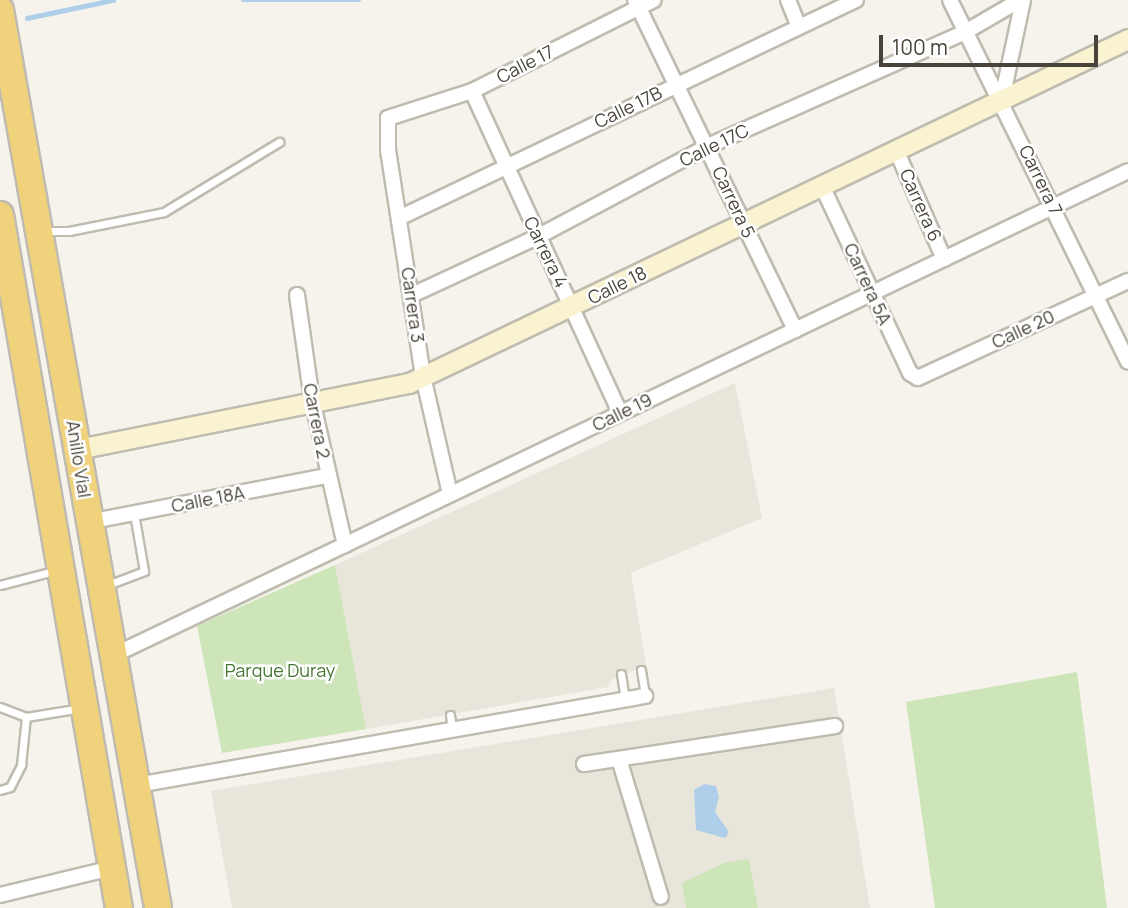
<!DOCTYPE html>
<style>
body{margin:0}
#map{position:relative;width:1128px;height:908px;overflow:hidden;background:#f5f3ec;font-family:Manrope,sans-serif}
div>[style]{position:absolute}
.residential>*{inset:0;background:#e8e5db}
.green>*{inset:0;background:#cee4b9}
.water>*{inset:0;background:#afceea}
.stream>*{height:4.5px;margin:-2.25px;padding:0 2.25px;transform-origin:2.25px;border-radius:2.25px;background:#afceea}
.roads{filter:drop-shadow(2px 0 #bfbbaf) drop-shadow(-2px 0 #bfbbaf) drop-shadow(0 2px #bfbbaf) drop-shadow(0 -2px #bfbbaf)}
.lane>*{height:7px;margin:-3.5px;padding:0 3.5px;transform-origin:3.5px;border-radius:3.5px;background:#fff}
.street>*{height:14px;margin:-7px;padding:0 7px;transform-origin:7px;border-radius:7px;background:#fff}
.secondary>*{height:19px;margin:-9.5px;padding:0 9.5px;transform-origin:9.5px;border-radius:9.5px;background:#faf3d1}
.highway>*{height:26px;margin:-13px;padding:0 13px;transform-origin:13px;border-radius:13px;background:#f0d27c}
span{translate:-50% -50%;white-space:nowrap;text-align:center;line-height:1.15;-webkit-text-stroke:5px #fff;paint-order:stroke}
.street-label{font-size:18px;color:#49443a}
.park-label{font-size:18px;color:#477632}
.scale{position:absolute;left:879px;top:35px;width:219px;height:32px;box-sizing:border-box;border:4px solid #49443a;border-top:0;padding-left:9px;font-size:21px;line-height:24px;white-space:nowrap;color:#49443a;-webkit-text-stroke:5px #fff;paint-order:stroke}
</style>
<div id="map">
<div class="residential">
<div style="clip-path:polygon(735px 383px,762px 518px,631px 573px,646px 666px,612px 679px,608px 687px,366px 729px,335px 565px)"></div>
<div style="clip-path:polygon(834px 688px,870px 908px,758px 908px,749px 859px,682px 883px,686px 908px,232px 908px,211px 791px)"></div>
</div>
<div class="green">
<div style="clip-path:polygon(335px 565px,366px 729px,222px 753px,197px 626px)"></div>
<div style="clip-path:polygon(1077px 672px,1107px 908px,935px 908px,906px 702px)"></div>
<div style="clip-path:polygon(749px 859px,758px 908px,686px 908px,682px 883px,724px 863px)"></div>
</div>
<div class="water">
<div style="clip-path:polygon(704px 784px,716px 786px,719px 797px,715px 812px,729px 832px,725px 838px,696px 830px,694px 790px)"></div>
</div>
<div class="stream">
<div style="left:243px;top:0;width:116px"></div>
<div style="left:27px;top:18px;width:88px;rotate:-11.8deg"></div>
</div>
<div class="roads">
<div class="lane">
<div style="left:42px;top:231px;width:27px"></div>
<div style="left:69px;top:231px;width:97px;rotate:-11.3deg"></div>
<div style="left:164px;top:212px;width:135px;rotate:-31.3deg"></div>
<div style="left:0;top:585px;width:59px;rotate:-14.7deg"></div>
<div style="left:105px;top:586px;width:42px;rotate:-21deg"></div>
<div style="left:144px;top:571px;width:59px;rotate:-99.8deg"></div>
<div style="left:641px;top:670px;width:26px;rotate:81deg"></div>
<div style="left:621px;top:674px;width:25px;rotate:81deg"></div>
<div style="left:0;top:707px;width:28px;rotate:21deg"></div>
<div style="left:26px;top:717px;width:56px;rotate:-9.3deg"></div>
<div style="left:450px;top:715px;width:15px;rotate:82deg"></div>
<div style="left:0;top:790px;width:10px;rotate:-17deg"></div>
<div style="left:10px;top:787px;width:25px;rotate:-63deg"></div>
<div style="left:21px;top:765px;width:48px;rotate:-84.1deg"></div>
</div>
<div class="street">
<div style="left:635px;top:0;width:367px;rotate:64.1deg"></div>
<div style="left:788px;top:0;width:29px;rotate:68deg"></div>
<div style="left:950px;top:0;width:403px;rotate:63.8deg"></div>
<div style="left:472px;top:91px;width:354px;rotate:65.3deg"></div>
<div style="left:1002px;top:99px;width:101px;rotate:-78deg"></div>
<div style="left:897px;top:152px;width:117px;rotate:66.3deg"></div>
<div style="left:822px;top:186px;width:207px;rotate:64.8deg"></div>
<div style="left:910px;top:373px;width:9px;rotate:32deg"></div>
<div style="left:918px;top:378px;width:231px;rotate:-24.8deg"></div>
<div style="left:401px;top:217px;width:504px;rotate:-25.5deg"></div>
<div style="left:297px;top:295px;width:106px;rotate:81.9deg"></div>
<div style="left:312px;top:400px;width:149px;rotate:77.2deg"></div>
<div style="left:412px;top:295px;width:140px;rotate:-24.9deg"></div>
<div style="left:539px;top:236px;width:191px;rotate:-28deg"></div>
<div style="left:708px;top:146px;width:283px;rotate:-23.9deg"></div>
<div style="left:967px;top:31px;width:61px;rotate:-30.3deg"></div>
<div style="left:450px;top:494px;width:121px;rotate:-102.9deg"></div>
<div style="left:423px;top:376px;width:228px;rotate:-98.8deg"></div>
<div style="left:388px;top:151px;width:33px;rotate:-90deg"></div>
<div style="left:388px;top:118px;width:88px;rotate:-17.8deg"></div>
<div style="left:472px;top:91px;width:203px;rotate:-26.6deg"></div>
<div style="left:88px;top:522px;width:244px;rotate:-10.9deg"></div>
<div style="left:116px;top:654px;width:1121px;rotate:-25.51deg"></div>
<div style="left:619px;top:759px;width:144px;rotate:73.1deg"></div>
<div style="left:584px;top:764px;width:254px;rotate:-8.6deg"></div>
<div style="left:137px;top:785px;width:516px;rotate:-9.94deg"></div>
<div style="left:0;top:895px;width:115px;rotate:-13.6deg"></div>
</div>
<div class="secondary">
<div style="left:78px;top:449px;width:338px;rotate:-11.3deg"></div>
<div style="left:409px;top:383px;width:797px;rotate:-25.57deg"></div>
</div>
<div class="highway">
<div style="left:0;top:10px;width:912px;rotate:80.02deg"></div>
<div style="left:0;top:215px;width:703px;rotate:80.26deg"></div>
</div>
</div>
<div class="street-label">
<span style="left:525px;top:64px;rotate:-27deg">Calle 17</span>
<span style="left:628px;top:107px;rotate:-26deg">Calle 17B</span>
<span style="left:714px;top:145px;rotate:-26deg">Calle 17C</span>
<span style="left:1041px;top:180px;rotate:64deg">Carrera 7</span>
<span style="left:734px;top:202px;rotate:65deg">Carrera 5</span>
<span style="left:921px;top:205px;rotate:66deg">Carrera 6</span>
<span style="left:546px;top:252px;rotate:64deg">Carrera 4</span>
<span style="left:868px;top:284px;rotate:65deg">Carrera 5A</span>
<span style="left:617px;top:285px;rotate:-26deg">Calle 18</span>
<span style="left:413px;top:305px;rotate:82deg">Carrera 3</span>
<span style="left:1023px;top:329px;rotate:-25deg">Calle 20</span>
<span style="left:622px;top:412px;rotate:-26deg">Calle 19</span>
<span style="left:317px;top:421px;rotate:79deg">Carrera 2</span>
<span style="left:79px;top:459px;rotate:81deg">Anillo Vial</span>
<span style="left:208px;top:499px;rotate:-11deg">Calle 18A</span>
</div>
<div class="park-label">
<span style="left:280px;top:670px">Parque Duray</span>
</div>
<div class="scale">100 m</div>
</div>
